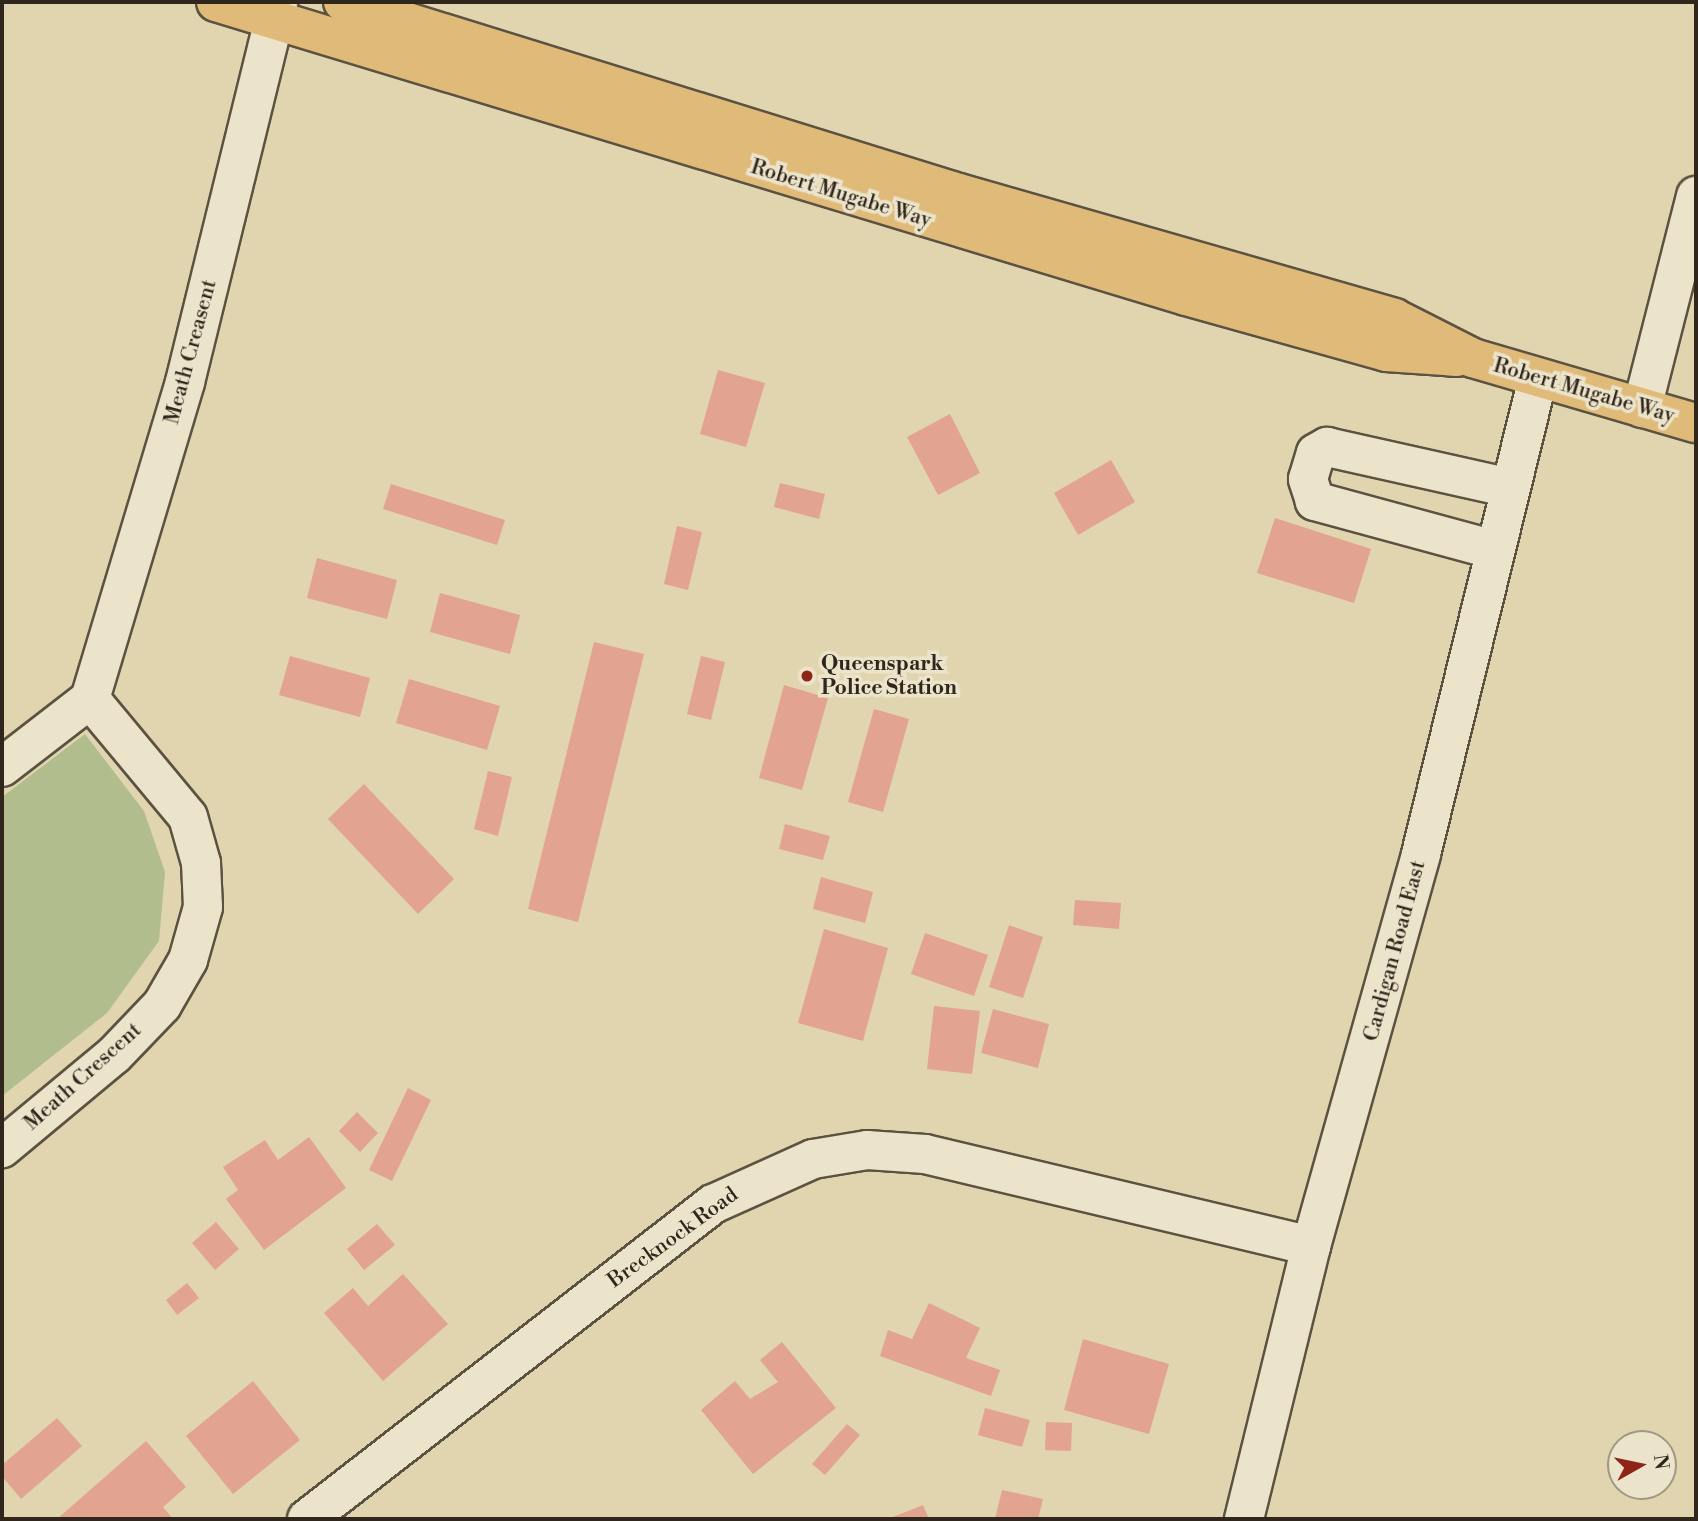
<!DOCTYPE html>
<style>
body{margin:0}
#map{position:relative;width:1698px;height:1521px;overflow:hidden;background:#e0d5af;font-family:"Libre Bodoni",serif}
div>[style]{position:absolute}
.green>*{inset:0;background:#b1bd8c}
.building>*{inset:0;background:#e2a390}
.roads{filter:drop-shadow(2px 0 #5c5241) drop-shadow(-2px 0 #5c5241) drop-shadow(0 2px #5c5241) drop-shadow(0 -2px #5c5241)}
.minor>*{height:38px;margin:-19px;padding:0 19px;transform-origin:19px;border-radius:19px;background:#ebe4cb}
.major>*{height:38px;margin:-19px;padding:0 19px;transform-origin:19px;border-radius:19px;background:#e0ba78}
.dots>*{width:19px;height:19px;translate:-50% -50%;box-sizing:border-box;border:4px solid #ebe4cb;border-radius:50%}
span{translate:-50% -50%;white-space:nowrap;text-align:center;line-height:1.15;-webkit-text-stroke:7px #ebe4cb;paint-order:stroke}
.street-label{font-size:21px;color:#30261c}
.poi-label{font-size:21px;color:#30261c;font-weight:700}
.left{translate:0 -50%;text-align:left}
.frame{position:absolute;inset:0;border:4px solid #30261c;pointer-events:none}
.north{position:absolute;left:1607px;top:1430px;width:70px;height:70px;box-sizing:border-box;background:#ebe4cb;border:2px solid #a09885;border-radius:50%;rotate:81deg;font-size:19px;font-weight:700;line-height:28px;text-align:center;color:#30261c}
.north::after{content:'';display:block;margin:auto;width:24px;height:32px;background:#8f2418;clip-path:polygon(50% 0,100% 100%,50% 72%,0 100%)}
</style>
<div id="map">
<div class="green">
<div style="clip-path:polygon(85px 734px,144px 811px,165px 872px,159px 941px,107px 1013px,2px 1096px,2px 797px)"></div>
</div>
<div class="building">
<div style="clip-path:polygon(718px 370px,765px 383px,746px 447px,700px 434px)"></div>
<div style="clip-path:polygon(950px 414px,980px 473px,938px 495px,907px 437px)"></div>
<div style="clip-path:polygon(1111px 460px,1135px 502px,1078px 535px,1054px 493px)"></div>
<div style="clip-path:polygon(780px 483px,825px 494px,819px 519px,774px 507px)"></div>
<div style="clip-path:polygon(391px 484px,505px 520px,497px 545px,383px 509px)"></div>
<div style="clip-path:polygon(1275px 518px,1371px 549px,1354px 603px,1257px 573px)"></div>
<div style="clip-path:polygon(677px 526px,702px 532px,688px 590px,664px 584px)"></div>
<div style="clip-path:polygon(317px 558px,397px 580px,387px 619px,307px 598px)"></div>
<div style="clip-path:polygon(440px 593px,520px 615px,510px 654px,430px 632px)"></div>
<div style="clip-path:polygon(594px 642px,644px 654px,578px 922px,528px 909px)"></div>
<div style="clip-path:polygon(290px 656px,370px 678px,360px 717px,279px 695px)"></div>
<div style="clip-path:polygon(701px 656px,725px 662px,711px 720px,687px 714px)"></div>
<div style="clip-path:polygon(409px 679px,500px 706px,487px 750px,396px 723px)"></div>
<div style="clip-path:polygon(784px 685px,828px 698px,802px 790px,759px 778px)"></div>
<div style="clip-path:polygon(874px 709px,909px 719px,883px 812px,848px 802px)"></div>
<div style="clip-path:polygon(488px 771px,512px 777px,498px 836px,474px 829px)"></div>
<div style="clip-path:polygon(364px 784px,454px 879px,418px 914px,328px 819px)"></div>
<div style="clip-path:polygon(785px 824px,830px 836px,823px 860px,779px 849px)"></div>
<div style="clip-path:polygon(821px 877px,873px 892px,865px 923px,813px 909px)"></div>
<div style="clip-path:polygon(1075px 900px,1121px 903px,1119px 929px,1073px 925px)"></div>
<div style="clip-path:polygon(1009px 925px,1043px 937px,1023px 998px,989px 987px)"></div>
<div style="clip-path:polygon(824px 929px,888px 948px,863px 1041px,798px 1023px)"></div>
<div style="clip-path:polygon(925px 933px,988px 955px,974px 996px,911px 974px)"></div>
<div style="clip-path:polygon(934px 1006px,980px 1011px,972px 1074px,927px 1069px)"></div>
<div style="clip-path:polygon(993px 1009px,1049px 1024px,1038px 1068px,981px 1053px)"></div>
<div style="clip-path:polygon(408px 1088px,431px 1100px,392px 1181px,369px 1170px)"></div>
<div style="clip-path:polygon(357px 1112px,378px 1133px,360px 1152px,339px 1131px)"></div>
<div style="clip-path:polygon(309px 1137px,346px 1188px,264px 1250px,226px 1199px,238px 1190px,223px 1167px,265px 1140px,278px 1160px)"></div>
<div style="clip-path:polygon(216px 1222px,239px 1249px,215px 1270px,192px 1243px)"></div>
<div style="clip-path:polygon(377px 1224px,395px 1245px,364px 1270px,347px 1249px)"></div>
<div style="clip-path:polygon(403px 1274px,448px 1324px,383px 1381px,324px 1313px,353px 1288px,368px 1306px)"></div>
<div style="clip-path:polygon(187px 1283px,199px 1298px,177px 1315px,166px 1300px)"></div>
<div style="clip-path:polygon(929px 1303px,980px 1328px,966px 1358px,1000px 1370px,991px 1396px,880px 1356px,888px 1330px,912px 1339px)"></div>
<div style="clip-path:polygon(1083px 1339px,1169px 1364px,1149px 1434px,1064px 1410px)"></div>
<div style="clip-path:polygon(782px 1342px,836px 1408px,753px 1474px,701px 1410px,735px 1381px,750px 1399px,778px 1382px,760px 1360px)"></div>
<div style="clip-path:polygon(253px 1381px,300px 1440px,233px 1494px,186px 1436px)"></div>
<div style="clip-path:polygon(985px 1408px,1030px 1420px,1022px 1447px,978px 1435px)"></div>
<div style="clip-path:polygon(57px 1418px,82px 1446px,21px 1499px,2px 1476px,2px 1465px)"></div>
<div style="clip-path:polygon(1046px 1422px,1072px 1423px,1071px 1451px,1045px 1450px)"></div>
<div style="clip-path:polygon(847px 1424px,860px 1435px,825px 1475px,812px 1464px)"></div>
<div style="clip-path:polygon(146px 1441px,186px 1487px,163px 1507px,173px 1519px,57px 1519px)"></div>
<div style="clip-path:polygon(1002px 1490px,1043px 1499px,1038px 1519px,995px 1519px)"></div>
<div style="clip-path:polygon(923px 1505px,929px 1519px,888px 1519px)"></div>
</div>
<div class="roads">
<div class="minor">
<div style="left:1642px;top:408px;width:219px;rotate:-75.7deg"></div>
<div style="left:1495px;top:550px;width:187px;rotate:-164.8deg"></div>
<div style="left:1315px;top:501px;width:23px;rotate:-108deg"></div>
<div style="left:1308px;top:479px;width:27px;rotate:-73deg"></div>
<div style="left:1316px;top:453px;width:13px;rotate:-29deg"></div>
<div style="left:1327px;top:447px;width:188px;rotate:12.6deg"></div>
<div style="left:90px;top:699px;width:331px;rotate:-73.3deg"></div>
<div style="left:185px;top:382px;width:391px;rotate:-76.2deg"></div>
<div style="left:2px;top:767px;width:111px;rotate:-37.7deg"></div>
<div style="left:90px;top:699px;width:153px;rotate:50.3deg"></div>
<div style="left:188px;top:817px;width:48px;rotate:74.2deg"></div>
<div style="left:201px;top:863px;width:44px;rotate:87.4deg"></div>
<div style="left:203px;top:907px;width:55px;rotate:105.8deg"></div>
<div style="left:188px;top:960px;width:52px;rotate:120deg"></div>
<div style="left:162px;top:1005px;width:69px;rotate:133.8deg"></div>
<div style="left:114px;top:1055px;width:146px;rotate:140.3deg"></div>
<div style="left:307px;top:1519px;width:514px;rotate:-37.81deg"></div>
<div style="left:713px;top:1204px;width:110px;rotate:-24.2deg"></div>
<div style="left:813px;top:1159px;width:55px;rotate:-9.5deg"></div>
<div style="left:867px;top:1150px;width:58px;rotate:3.9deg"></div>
<div style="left:925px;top:1154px;width:397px;rotate:13.4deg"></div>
<div style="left:1244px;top:1519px;width:281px;rotate:-76.2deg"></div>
<div style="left:1311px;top:1246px;width:407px;rotate:-74.3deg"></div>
<div style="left:1421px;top:854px;width:488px;rotate:-76.2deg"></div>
</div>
<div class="major">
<div style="left:216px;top:2px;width:1014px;rotate:16.86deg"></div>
<div style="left:1186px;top:296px;width:208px;rotate:15.6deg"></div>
<div style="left:1386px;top:352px;width:71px;rotate:4deg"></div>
<div style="left:343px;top:2px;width:645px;rotate:17.23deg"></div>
<div style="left:959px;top:193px;width:453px;rotate:16deg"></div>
<div style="left:1394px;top:318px;width:89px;rotate:26.9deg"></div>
<div style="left:1473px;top:358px;width:232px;rotate:16.3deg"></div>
</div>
</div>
<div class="dots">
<div style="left:807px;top:676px;background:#8f2418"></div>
</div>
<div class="street-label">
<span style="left:841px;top:194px;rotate:17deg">Robert Mugabe Way</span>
<span style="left:191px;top:352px;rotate:-75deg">Meath Creasent</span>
<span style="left:1584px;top:391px;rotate:16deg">Robert Mugabe Way</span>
<span style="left:1395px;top:951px;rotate:-75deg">Cardigan Road East</span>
<span style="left:83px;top:1077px;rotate:-42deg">Meath Crescent</span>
<span style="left:673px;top:1238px;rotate:-36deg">Brecknock Road</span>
</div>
<div class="poi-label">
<span class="left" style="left:821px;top:676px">Queenspark<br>Police Station</span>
</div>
<div class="frame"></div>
<div class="north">N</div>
</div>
